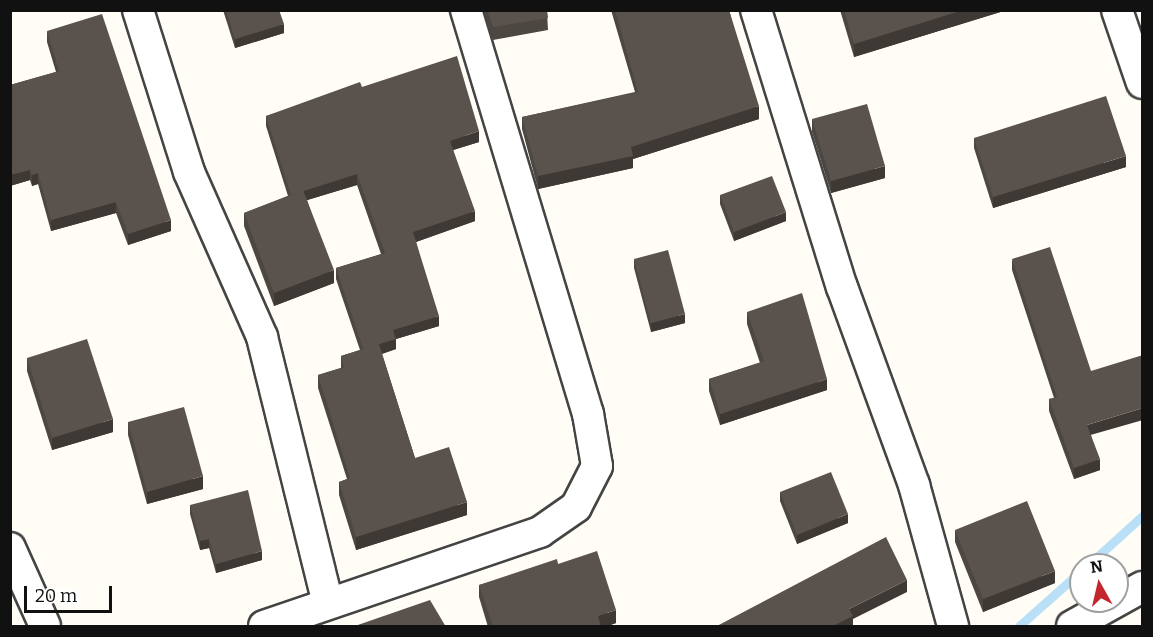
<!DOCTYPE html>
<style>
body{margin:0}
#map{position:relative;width:1153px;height:637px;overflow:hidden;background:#fffdf5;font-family:Bitter,serif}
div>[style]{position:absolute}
.stream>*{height:9px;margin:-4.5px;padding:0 4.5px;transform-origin:4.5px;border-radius:4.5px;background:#b9e0f7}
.roads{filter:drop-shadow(2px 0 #444) drop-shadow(-2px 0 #444) drop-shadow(0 2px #444) drop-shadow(0 -2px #444)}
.minor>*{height:30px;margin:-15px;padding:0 15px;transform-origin:15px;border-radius:15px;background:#fff}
.wall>*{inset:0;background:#4d4742}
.shaded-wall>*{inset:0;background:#3f3936}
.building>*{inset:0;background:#5a524d}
span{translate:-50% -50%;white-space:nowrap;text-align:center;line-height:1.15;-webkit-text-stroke:6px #fff;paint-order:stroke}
.frame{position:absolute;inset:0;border:12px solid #111;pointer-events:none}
.north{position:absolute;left:1069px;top:553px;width:60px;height:60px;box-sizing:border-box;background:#fff;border:2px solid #a0a0a0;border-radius:50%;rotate:352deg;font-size:16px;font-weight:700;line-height:24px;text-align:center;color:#111}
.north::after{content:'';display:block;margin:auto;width:21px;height:27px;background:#c4262e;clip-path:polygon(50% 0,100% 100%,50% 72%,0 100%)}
.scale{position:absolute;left:24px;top:586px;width:88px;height:27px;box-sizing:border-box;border:3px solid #111;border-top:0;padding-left:8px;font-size:18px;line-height:21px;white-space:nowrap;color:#111;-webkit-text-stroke:4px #fff;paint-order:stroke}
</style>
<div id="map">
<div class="stream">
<div style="left:1088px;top:565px;width:73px;rotate:-42.2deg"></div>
<div style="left:1019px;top:626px;width:83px;rotate:-41.6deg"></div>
</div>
<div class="roads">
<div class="minor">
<div style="left:138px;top:10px;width:170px;rotate:72.5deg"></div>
<div style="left:189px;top:172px;width:180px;rotate:66.1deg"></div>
<div style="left:262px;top:337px;width:274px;rotate:76.1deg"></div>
<div style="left:756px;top:10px;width:290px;rotate:72.8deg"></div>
<div style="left:842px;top:287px;width:211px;rotate:70deg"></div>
<div style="left:914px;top:485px;width:146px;rotate:74.5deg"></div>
<div style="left:1117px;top:10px;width:77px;rotate:71.1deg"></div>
<div style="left:10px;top:548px;width:85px;rotate:65.8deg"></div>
<div style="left:264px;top:626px;width:292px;rotate:-18.8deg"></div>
<div style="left:540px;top:532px;width:44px;rotate:-34.8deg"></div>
<div style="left:576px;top:507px;width:46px;rotate:-62.9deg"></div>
<div style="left:597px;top:466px;width:53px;rotate:-99.8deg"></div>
<div style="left:588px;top:414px;width:422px;rotate:-106.8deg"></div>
<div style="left:1072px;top:626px;width:80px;rotate:-29.1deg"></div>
</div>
</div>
<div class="wall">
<div style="clip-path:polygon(223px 10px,279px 10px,284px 33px,235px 48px)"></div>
<div style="clip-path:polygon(483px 10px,554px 10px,547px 12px,548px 30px,493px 40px)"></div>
<div style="clip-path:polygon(611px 10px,729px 10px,759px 119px,633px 159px,633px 168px,538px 189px,522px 129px,522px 117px,635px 92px)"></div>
<div style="clip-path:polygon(840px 10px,1007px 10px,854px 57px)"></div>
<div style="clip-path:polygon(47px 31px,171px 231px,128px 245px,116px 213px,51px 231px,38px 184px,32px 186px,30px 180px,10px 186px,10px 85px,56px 72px,47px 42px)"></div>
<div style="clip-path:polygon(362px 87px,479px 142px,453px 150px,475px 221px,416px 242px,439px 326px,396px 339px,396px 349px,382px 354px,415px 458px,467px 515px,356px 550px,339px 495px,339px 482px,347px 479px,318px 388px,318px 375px,341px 368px,341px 356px,360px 350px,336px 279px,336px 268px,381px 254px,357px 185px,307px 200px,334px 283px,274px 306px,244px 226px,244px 213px,288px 196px,266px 126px,266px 116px)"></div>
<div style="clip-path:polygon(812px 119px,885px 178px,831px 193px,812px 132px)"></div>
<div style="clip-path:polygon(974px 138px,1126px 167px,993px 208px,974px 148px)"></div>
<div style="clip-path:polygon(720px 195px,786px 221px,734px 241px,720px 204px)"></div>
<div style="clip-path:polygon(634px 259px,685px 323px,651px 332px,634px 268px)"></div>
<div style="clip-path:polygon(1012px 259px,1091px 435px,1100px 470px,1074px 479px,1049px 411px,1049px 399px,1054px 398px,1012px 270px)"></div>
<div style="clip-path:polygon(747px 312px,827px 390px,720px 425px,709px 391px,709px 379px,760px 363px,747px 324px)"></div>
<div style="clip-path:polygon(27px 358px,113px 432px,52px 450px,27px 371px)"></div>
<div style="clip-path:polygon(128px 422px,203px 489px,147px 504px,128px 435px)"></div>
<div style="clip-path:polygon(780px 492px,848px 523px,797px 544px,780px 501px)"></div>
<div style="clip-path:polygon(190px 505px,262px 560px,216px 573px,209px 548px,200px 550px,190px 514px)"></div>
<div style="clip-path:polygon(955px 530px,1055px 583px,983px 612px,955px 542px)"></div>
<div style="clip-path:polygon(558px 564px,616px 623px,605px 627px,488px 627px,479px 597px,479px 585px)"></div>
</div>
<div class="shaded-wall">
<div style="clip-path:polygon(963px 10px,1007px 10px,854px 57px,854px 44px)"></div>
<div style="clip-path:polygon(284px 24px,284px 33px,235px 48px,235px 39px)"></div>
<div style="clip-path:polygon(759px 106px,759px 119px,633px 159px,633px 168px,538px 189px,538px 176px)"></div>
<div style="clip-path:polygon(479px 131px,479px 142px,450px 151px,450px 141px)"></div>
<div style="clip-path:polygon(1126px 156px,1126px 167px,993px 208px,993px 197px)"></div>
<div style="clip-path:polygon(885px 166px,885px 178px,831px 193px,831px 181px)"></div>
<div style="clip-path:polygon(30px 170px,30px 180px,10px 186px,10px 175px)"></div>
<div style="clip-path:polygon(38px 173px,38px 184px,32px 186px,32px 175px)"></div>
<div style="clip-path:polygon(357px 174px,357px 185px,291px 205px,291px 195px)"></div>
<div style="clip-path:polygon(116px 202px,116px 213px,51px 231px,51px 220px)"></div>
<div style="clip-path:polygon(475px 211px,475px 221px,413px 243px,413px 232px)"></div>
<div style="clip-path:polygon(786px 212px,786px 221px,734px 241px,734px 232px)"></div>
<div style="clip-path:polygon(171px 220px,171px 231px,128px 245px,128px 234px)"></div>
<div style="clip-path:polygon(334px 270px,334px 283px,274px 306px,274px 293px)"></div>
<div style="clip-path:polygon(685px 314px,685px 323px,651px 332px,651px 323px)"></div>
<div style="clip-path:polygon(439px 316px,439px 326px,396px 339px,396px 349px,363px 360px,393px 330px)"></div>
<div style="clip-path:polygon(827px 379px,827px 390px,720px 425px,720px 414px)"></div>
<div style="clip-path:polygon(1143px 408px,1143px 420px,1087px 436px,1087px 425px)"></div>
<div style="clip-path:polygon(113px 419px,113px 432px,52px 450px,52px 438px)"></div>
<div style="clip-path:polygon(1100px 459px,1100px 470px,1074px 479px,1074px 468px)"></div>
<div style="clip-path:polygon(203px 476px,203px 489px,147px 504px,147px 492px)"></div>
<div style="clip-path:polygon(467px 502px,467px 515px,356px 550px,356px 537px)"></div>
<div style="clip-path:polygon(848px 514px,848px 523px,797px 544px,797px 535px)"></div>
<div style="clip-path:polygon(209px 539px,209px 548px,200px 550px,200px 541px)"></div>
<div style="clip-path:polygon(262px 551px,262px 560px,216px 573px,216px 564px)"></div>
<div style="clip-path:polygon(1055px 571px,1055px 583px,983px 612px,983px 599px)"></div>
<div style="clip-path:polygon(907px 580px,907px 592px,853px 619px,853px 627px,831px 627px,849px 609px)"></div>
<div style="clip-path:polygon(616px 610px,616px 623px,605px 627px,598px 627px,598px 616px)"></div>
</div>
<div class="building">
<div style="clip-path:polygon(226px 10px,279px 10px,284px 24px,235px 39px)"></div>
<div style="clip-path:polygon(487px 10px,547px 10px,548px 18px,493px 27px)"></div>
<div style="clip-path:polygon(615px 10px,729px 10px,759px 106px,631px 147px,633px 156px,538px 176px,522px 117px,638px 92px)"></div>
<div style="clip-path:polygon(844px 10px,963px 10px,854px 44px)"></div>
<div style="clip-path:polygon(102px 14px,171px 220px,128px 234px,116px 202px,51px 220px,38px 173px,32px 175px,30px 170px,10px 175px,10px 85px,59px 71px,47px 31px)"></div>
<div style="clip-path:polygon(457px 56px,479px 131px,450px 141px,475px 211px,413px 232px,439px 316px,393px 330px,396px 339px,363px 349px,336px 268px,385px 253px,357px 174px,291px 195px,266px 116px,360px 82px,362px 87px)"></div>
<div style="clip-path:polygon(1106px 96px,1126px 156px,993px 197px,974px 138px)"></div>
<div style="clip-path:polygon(867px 104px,885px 166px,831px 181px,812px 119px)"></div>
<div style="clip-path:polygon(772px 176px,786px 212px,734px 232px,720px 195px)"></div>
<div style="clip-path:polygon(303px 190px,334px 270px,274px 293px,244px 213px)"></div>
<div style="clip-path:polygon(1050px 247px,1091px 371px,1143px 355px,1143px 408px,1087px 425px,1100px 459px,1074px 468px,1049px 399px,1057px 397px,1012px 259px)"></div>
<div style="clip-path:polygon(668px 250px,685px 314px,651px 323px,634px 259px)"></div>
<div style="clip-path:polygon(802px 293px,827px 379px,720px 414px,709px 379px,764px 361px,747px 312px)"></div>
<div style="clip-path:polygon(87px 339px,113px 419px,52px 438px,27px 358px)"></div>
<div style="clip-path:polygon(379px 344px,415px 458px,449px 447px,467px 502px,356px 537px,339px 482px,350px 478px,318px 375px,344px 367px,341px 356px)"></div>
<div style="clip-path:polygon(184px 407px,203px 476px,147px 492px,128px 422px)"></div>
<div style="clip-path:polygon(831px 472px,848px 514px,797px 535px,780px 492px)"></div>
<div style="clip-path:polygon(248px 490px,262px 551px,216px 564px,209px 539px,200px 541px,190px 505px)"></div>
<div style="clip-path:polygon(1027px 501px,1055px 571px,983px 599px,955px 530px)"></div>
<div style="clip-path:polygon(886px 537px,907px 580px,849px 609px,853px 616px,831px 627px,715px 627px)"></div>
<div style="clip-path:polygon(597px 551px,616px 610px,598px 616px,601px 627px,493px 627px,479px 585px,557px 559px,558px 564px)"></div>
<div style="clip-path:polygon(430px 600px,446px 627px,352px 627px)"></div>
</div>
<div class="frame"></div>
<div class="north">N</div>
<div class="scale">20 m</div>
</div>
